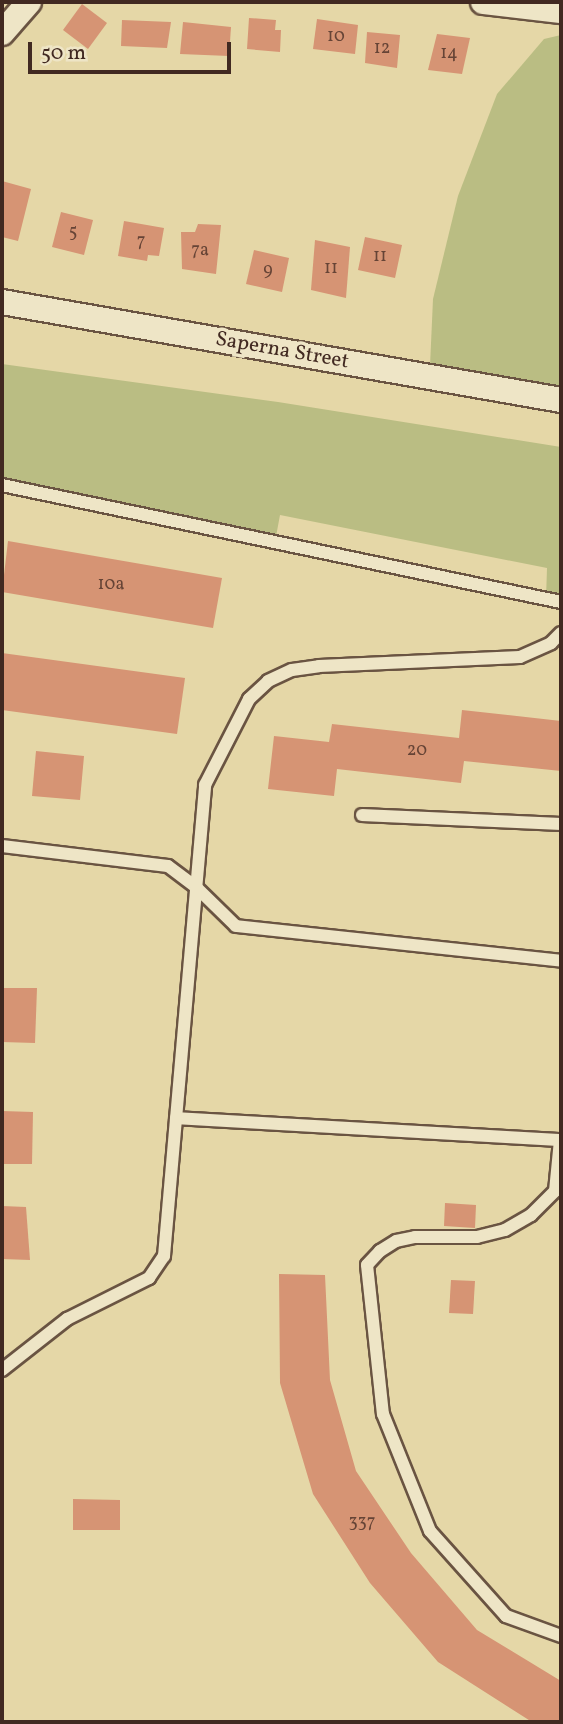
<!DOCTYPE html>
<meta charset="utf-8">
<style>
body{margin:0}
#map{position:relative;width:563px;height:1724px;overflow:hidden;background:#e5d7a7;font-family:Vollkorn,serif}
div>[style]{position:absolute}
.green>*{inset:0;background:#babd83}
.building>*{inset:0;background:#d69474}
.roads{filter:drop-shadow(2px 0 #6a5442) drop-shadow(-2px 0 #6a5442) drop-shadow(0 2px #6a5442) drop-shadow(0 -2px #6a5442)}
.lane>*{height:12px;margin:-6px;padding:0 6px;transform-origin:6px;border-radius:6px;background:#eee5c6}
.street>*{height:24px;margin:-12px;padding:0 12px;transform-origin:12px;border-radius:12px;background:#eee5c6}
span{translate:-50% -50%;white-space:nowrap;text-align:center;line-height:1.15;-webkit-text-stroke:7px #eee5c6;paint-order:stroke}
.number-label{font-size:18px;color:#664436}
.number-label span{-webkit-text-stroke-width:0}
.street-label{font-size:21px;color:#412921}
.frame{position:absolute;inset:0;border:4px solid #412921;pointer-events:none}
.scale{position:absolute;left:28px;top:42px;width:203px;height:32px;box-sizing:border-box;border:4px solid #412921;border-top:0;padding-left:9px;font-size:21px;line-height:24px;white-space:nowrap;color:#412921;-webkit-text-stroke:5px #eee5c6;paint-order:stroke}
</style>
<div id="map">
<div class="green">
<div style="clip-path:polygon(561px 35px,561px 388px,430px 366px,433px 299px,458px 196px,497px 94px,544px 39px)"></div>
<div style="clip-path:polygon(2px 364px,278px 402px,561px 447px,561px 602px,546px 599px,547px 568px,280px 515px,275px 542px,2px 485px)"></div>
</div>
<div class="building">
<div style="clip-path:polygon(82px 4px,107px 23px,88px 49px,63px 30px)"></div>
<div style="clip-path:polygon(249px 18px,276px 20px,275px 30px,281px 30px,280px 52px,247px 49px)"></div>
<div style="clip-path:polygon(317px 19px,358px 25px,355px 54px,313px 49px)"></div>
<div style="clip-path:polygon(122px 20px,171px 22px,167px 48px,121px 46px)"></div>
<div style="clip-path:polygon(183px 22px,231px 27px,229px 56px,180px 54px)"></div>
<div style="clip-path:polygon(367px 32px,400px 35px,397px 68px,365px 63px)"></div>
<div style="clip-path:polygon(437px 34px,470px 38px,462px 74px,428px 70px)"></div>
<div style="clip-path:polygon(2px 181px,31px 189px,18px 241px,2px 237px)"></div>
<div style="clip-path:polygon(61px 212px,93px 220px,84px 255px,52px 247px)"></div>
<div style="clip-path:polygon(124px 221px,164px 228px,159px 256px,148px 255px,147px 261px,118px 256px)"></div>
<div style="clip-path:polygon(198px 224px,221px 225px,216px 274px,182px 269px,181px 232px,195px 232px)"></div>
<div style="clip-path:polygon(365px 237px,402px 245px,395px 278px,358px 270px)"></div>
<div style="clip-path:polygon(315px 240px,350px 247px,346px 298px,311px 290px)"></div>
<div style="clip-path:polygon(254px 250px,289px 258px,282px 292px,246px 284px)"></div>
<div style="clip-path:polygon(8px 541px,222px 578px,213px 628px,2px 592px)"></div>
<div style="clip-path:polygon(2px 653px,185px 678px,177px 734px,2px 710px)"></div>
<div style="clip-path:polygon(462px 710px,561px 721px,561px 771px,464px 761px,461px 783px,337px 769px,334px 796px,268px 789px,274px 736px,329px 742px,332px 724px,459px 738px)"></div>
<div style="clip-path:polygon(36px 751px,84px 756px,80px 800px,32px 796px)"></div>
<div style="clip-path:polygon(2px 988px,37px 988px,35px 1043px,2px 1042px)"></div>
<div style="clip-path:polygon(2px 1111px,33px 1112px,32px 1164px,2px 1164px)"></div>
<div style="clip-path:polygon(445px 1203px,476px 1205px,475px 1228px,444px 1226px)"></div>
<div style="clip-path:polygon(2px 1206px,26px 1207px,30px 1260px,2px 1259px)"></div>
<div style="clip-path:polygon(279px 1274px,325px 1275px,330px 1380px,356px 1471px,411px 1553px,477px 1630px,561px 1681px,561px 1722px,532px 1722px,438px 1662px,370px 1583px,313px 1494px,280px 1383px)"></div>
<div style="clip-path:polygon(451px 1280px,475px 1281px,473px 1314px,449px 1313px)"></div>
<div style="clip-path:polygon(73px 1499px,120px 1500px,120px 1530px,73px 1530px)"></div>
</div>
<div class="roads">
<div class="lane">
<div style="left:2px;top:485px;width:571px;rotate:11.82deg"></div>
<div style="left:362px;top:815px;width:199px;rotate:2.6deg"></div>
<div style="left:2px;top:846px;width:167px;rotate:6.9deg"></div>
<div style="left:168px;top:866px;width:36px;rotate:37deg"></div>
<div style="left:197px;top:888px;width:54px;rotate:44.3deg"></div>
<div style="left:236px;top:926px;width:327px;rotate:6.1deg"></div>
<div style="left:176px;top:1118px;width:386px;rotate:3.3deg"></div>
<div style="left:560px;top:1140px;width:51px;rotate:95.6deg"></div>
<div style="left:555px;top:1191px;width:34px;rotate:135deg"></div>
<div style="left:531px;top:1215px;width:30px;rotate:150deg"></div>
<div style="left:505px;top:1230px;width:29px;rotate:166deg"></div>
<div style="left:477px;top:1237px;width:62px;rotate:180deg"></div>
<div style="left:415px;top:1237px;width:19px;rotate:168deg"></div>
<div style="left:396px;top:1241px;width:19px;rotate:148deg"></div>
<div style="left:380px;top:1251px;width:19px;rotate:133deg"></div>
<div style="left:367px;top:1265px;width:150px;rotate:83.9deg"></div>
<div style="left:383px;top:1414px;width:126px;rotate:68.1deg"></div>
<div style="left:430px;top:1531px;width:114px;rotate:48.2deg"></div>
<div style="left:506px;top:1616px;width:59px;rotate:20deg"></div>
<div style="left:2px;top:1370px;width:83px;rotate:-38.1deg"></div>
<div style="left:67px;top:1319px;width:92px;rotate:-26.6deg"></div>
<div style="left:149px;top:1278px;width:27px;rotate:-56deg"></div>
<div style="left:164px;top:1256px;width:473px;rotate:-85deg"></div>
<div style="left:205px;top:785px;width:97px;rotate:-62.9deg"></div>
<div style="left:249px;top:699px;width:26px;rotate:-43deg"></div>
<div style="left:268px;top:681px;width:26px;rotate:-25deg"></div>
<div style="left:292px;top:670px;width:27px;rotate:-8deg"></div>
<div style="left:319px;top:666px;width:201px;rotate:-2.6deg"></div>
<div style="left:520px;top:657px;width:34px;rotate:-24deg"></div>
<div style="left:551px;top:643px;width:14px;rotate:-45deg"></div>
</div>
<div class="street">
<div style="left:483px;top:2px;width:79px;rotate:6.6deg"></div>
<div style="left:2px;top:33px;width:41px;rotate:-48.9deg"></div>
<div style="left:2px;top:302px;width:568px;rotate:9.94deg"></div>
</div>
</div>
<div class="number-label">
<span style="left:336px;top:37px">10</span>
<span style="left:382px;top:49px">12</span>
<span style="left:449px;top:54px">14</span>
<span style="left:73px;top:233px">5</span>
<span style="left:141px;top:242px">7</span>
<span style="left:200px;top:251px">7а</span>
<span style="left:380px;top:257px">11</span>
<span style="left:331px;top:269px">11</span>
<span style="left:268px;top:271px">9</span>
<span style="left:111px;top:585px">10а</span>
<span style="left:417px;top:751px">20</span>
<span style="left:362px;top:1523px">337</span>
</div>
<div class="street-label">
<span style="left:282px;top:351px;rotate:10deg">Saperna Street</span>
</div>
<div class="frame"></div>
<div class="scale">50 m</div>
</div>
